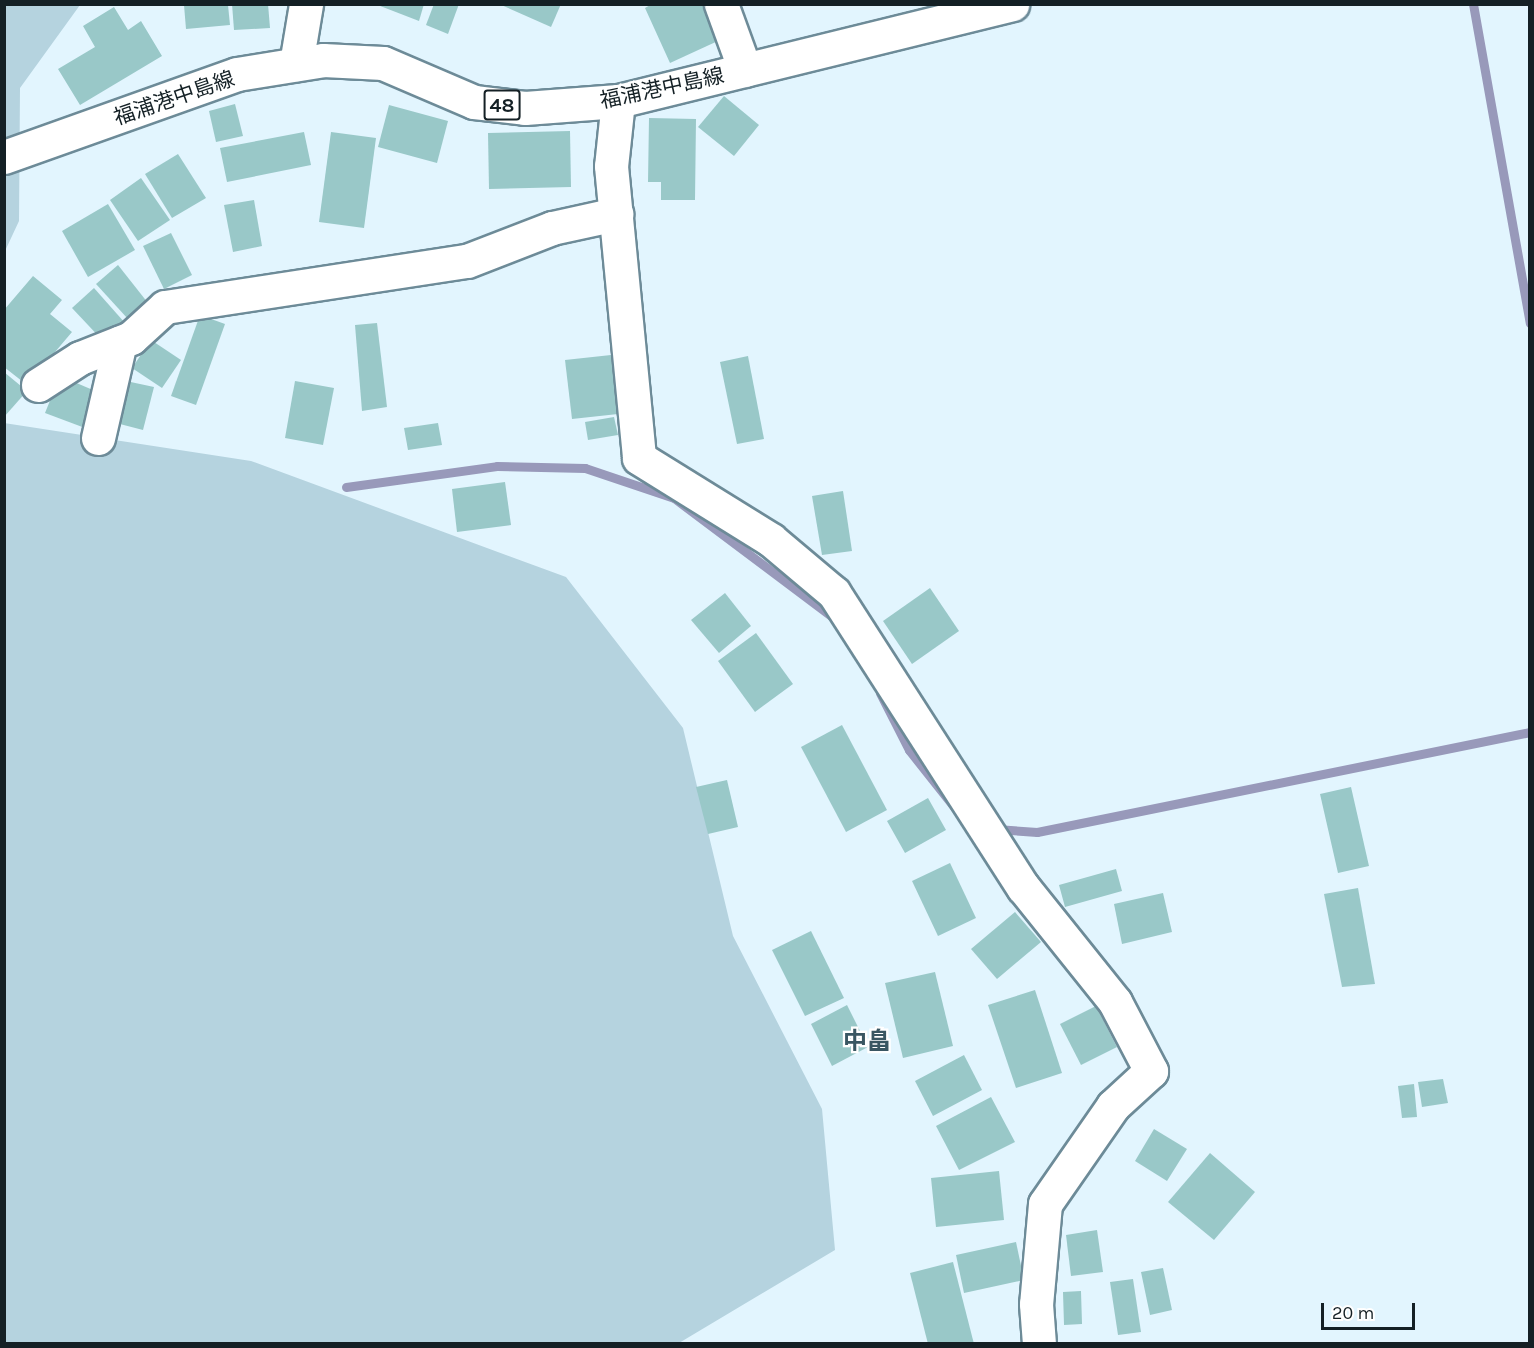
<!DOCTYPE html>
<meta charset="utf-8">
<style>
body{margin:0}
#map{position:relative;width:1534px;height:1348px;overflow:hidden;background:#e2f5fe;font-family:Karla,"Noto Sans JP",sans-serif}
div>[style]{position:absolute}
.green>*{inset:0;background:#b5d3df}
.stream>*{height:9px;margin:-4.5px;padding:0 4.5px;transform-origin:4.5px;border-radius:4.5px;background:#9899ba}
.building>*{inset:0;background:#99c8c8}
.roads{filter:drop-shadow(2px 0 #6d8b98) drop-shadow(-2px 0 #6d8b98) drop-shadow(0 2px #6d8b98) drop-shadow(0 -2px #6d8b98)}
.street>*{height:33px;margin:-16.5px;padding:0 16.5px;transform-origin:16.5px;border-radius:16.5px;background:#fff}
.primary>*{height:33px;margin:-16.5px;padding:0 16.5px;transform-origin:16.5px;border-radius:16.5px;background:#fff}
span{translate:-50% -50%;white-space:nowrap;text-align:center;line-height:1.15;-webkit-text-stroke:4.5px #fff;paint-order:stroke}
.shield-label span{padding:2px 4px;background:#fff;border:2px solid;border-radius:4px;-webkit-text-stroke-width:0}
.shield-label{font-size:20px;color:#142025;font-weight:700}
.street-label{font-size:21px;color:#142025}
.quarter-label{font-size:24px;color:#395662;font-weight:700}
.frame{position:absolute;inset:0;border:6px solid #142025;pointer-events:none}
.scale{position:absolute;left:1321px;top:1303px;width:94px;height:27px;box-sizing:border-box;border:3px solid #142025;border-top:0;padding-left:8px;font-size:18px;line-height:21px;white-space:nowrap;color:#142025;-webkit-text-stroke:4px #fff;paint-order:stroke}
</style>
<div id="map">
<div class="green">
<div style="clip-path:polygon(5px 5px,80px 5px,20px 88px,19px 221px,5px 251px)"></div>
<div style="clip-path:polygon(4px 423px,251px 461px,566px 577px,683px 728px,733px 936px,822px 1109px,835px 1250px,679px 1343px,5px 1343px)"></div>
</div>
<div class="stream">
<div style="left:1473px;top:4px;width:324px;rotate:79.9deg"></div>
<div style="left:346px;top:487px;width:152px;rotate:-7.9deg"></div>
<div style="left:497px;top:466px;width:88px;rotate:1.3deg"></div>
<div style="left:585px;top:468px;width:94px;rotate:18.6deg"></div>
<div style="left:674px;top:498px;width:196px;rotate:36.9deg"></div>
<div style="left:880px;top:693px;width:64px;rotate:63deg"></div>
<div style="left:909px;top:750px;width:80px;rotate:51.6deg"></div>
<div style="left:996px;top:829px;width:41px;rotate:4.2deg"></div>
<div style="left:1037px;top:832px;width:503px;rotate:-11.47deg"></div>
</div>
<div class="building">
<div style="clip-path:polygon(232px 4px,268px 4px,270px 28px,234px 30px)"></div>
<div style="clip-path:polygon(375px 4px,424px 4px,419px 21px)"></div>
<div style="clip-path:polygon(434px 4px,459px 4px,448px 34px,426px 25px)"></div>
<div style="clip-path:polygon(499px 4px,561px 4px,551px 27px)"></div>
<div style="clip-path:polygon(652px 4px,704px 4px,720px 40px,670px 63px,645px 8px)"></div>
<div style="clip-path:polygon(184px 5px,228px 5px,230px 25px,186px 29px)"></div>
<div style="clip-path:polygon(114px 7px,128px 30px,141px 21px,162px 56px,80px 105px,58px 69px,95px 47px,83px 26px)"></div>
<div style="clip-path:polygon(724px 96px,759px 125px,734px 156px,698px 127px)"></div>
<div style="clip-path:polygon(235px 104px,243px 136px,216px 142px,209px 111px)"></div>
<div style="clip-path:polygon(389px 105px,448px 121px,437px 163px,378px 147px)"></div>
<div style="clip-path:polygon(649px 118px,696px 119px,695px 200px,661px 200px,661px 182px,648px 182px)"></div>
<div style="clip-path:polygon(570px 131px,571px 187px,489px 189px,488px 133px)"></div>
<div style="clip-path:polygon(304px 132px,311px 165px,227px 182px,220px 148px)"></div>
<div style="clip-path:polygon(331px 132px,376px 138px,364px 228px,319px 222px)"></div>
<div style="clip-path:polygon(178px 154px,206px 198px,172px 218px,145px 174px)"></div>
<div style="clip-path:polygon(141px 178px,170px 220px,138px 241px,110px 200px)"></div>
<div style="clip-path:polygon(254px 200px,262px 246px,233px 252px,224px 205px)"></div>
<div style="clip-path:polygon(108px 204px,135px 250px,88px 277px,62px 231px)"></div>
<div style="clip-path:polygon(171px 233px,192px 275px,164px 289px,143px 246px)"></div>
<div style="clip-path:polygon(118px 265px,148px 303px,128px 319px,96px 284px)"></div>
<div style="clip-path:polygon(33px 276px,62px 300px,50px 314px,72px 332px,27px 385px,4px 367px,4px 310px)"></div>
<div style="clip-path:polygon(94px 288px,125px 323px,104px 342px,72px 308px)"></div>
<div style="clip-path:polygon(200px 315px,225px 324px,196px 405px,171px 396px)"></div>
<div style="clip-path:polygon(377px 323px,387px 407px,362px 411px,355px 325px)"></div>
<div style="clip-path:polygon(151px 340px,181px 360px,162px 388px,132px 368px)"></div>
<div style="clip-path:polygon(611px 355px,618px 414px,572px 419px,565px 360px)"></div>
<div style="clip-path:polygon(748px 356px,764px 439px,737px 444px,720px 362px)"></div>
<div style="clip-path:polygon(4px 372px,27px 391px,4px 417px)"></div>
<div style="clip-path:polygon(60px 376px,100px 393px,85px 428px,45px 413px)"></div>
<div style="clip-path:polygon(126px 381px,154px 387px,143px 430px,116px 423px)"></div>
<div style="clip-path:polygon(295px 381px,334px 388px,323px 445px,285px 438px)"></div>
<div style="clip-path:polygon(614px 417px,618px 435px,588px 440px,585px 422px)"></div>
<div style="clip-path:polygon(438px 423px,442px 445px,408px 450px,404px 428px)"></div>
<div style="clip-path:polygon(505px 482px,511px 525px,457px 532px,452px 489px)"></div>
<div style="clip-path:polygon(843px 491px,852px 551px,822px 555px,812px 496px)"></div>
<div style="clip-path:polygon(930px 588px,959px 631px,912px 664px,883px 621px)"></div>
<div style="clip-path:polygon(725px 593px,751px 626px,719px 653px,691px 620px)"></div>
<div style="clip-path:polygon(756px 633px,793px 684px,755px 712px,718px 661px)"></div>
<div style="clip-path:polygon(842px 725px,887px 810px,846px 832px,801px 747px)"></div>
<div style="clip-path:polygon(727px 780px,738px 827px,708px 834px,696px 787px)"></div>
<div style="clip-path:polygon(1351px 787px,1369px 866px,1338px 873px,1320px 794px)"></div>
<div style="clip-path:polygon(928px 798px,946px 830px,905px 853px,887px 821px)"></div>
<div style="clip-path:polygon(950px 863px,976px 918px,938px 936px,912px 881px)"></div>
<div style="clip-path:polygon(1116px 869px,1122px 891px,1065px 907px,1059px 885px)"></div>
<div style="clip-path:polygon(1358px 888px,1375px 984px,1342px 987px,1324px 894px)"></div>
<div style="clip-path:polygon(1163px 893px,1172px 932px,1122px 944px,1114px 904px)"></div>
<div style="clip-path:polygon(1015px 912px,1041px 942px,997px 979px,971px 949px)"></div>
<div style="clip-path:polygon(811px 931px,844px 998px,805px 1016px,772px 950px)"></div>
<div style="clip-path:polygon(935px 972px,953px 1046px,903px 1058px,885px 983px)"></div>
<div style="clip-path:polygon(1035px 990px,1062px 1073px,1016px 1088px,988px 1005px)"></div>
<div style="clip-path:polygon(847px 1005px,868px 1047px,832px 1066px,811px 1024px)"></div>
<div style="clip-path:polygon(1096px 1006px,1117px 1047px,1081px 1065px,1060px 1024px)"></div>
<div style="clip-path:polygon(964px 1055px,982px 1090px,933px 1116px,915px 1081px)"></div>
<div style="clip-path:polygon(1443px 1079px,1448px 1103px,1422px 1107px,1418px 1082px)"></div>
<div style="clip-path:polygon(1414px 1084px,1417px 1117px,1402px 1118px,1398px 1086px)"></div>
<div style="clip-path:polygon(991px 1097px,1015px 1142px,959px 1170px,936px 1126px)"></div>
<div style="clip-path:polygon(1154px 1129px,1187px 1149px,1167px 1181px,1135px 1161px)"></div>
<div style="clip-path:polygon(1210px 1153px,1255px 1192px,1214px 1240px,1168px 1202px)"></div>
<div style="clip-path:polygon(999px 1171px,1004px 1220px,936px 1227px,931px 1178px)"></div>
<div style="clip-path:polygon(1097px 1230px,1103px 1272px,1071px 1276px,1066px 1235px)"></div>
<div style="clip-path:polygon(1016px 1242px,1024px 1280px,964px 1293px,956px 1255px)"></div>
<div style="clip-path:polygon(953px 1262px,974px 1344px,928px 1344px,910px 1273px)"></div>
<div style="clip-path:polygon(1163px 1268px,1172px 1310px,1150px 1315px,1141px 1272px)"></div>
<div style="clip-path:polygon(1133px 1279px,1141px 1332px,1118px 1335px,1110px 1282px)"></div>
<div style="clip-path:polygon(1081px 1291px,1082px 1324px,1064px 1325px,1063px 1292px)"></div>
</div>
<div class="roads">
<div class="street">
<div style="left:721px;top:4px;width:70px;rotate:70deg"></div>
<div style="left:296px;top:64px;width:61px;rotate:-80.5deg"></div>
<div style="left:618px;top:101px;width:65px;rotate:96.1deg"></div>
<div style="left:611px;top:166px;width:293px;rotate:84.5deg"></div>
<div style="left:639px;top:458px;width:155px;rotate:31.8deg"></div>
<div style="left:771px;top:540px;width:82px;rotate:40.1deg"></div>
<div style="left:834px;top:593px;width:350px;rotate:57.3deg"></div>
<div style="left:1023px;top:887px;width:147px;rotate:51.3deg"></div>
<div style="left:1115px;top:1002px;width:78px;rotate:62.4deg"></div>
<div style="left:1151px;top:1071px;width:52px;rotate:137.4deg"></div>
<div style="left:1113px;top:1106px;width:119px;rotate:124.8deg"></div>
<div style="left:1045px;top:1204px;width:100px;rotate:95.1deg"></div>
<div style="left:1036px;top:1304px;width:40px;rotate:85.7deg"></div>
<div style="left:38px;top:385px;width:50px;rotate:-32.7deg"></div>
<div style="left:80px;top:358px;width:55px;rotate:-21.4deg"></div>
<div style="left:131px;top:338px;width:46px;rotate:-42.4deg"></div>
<div style="left:165px;top:307px;width:305px;rotate:-8.7deg"></div>
<div style="left:467px;top:261px;width:91px;rotate:-21.2deg"></div>
<div style="left:552px;top:228px;width:66px;rotate:-12.3deg"></div>
<div style="left:98px;top:438px;width:98px;rotate:-77.1deg"></div>
</div>
<div class="primary">
<div style="left:4px;top:157px;width:247px;rotate:-19.6deg"></div>
<div style="left:237px;top:74px;width:87px;rotate:-9.2deg"></div>
<div style="left:323px;top:60px;width:60px;rotate:2.9deg"></div>
<div style="left:383px;top:63px;width:99px;rotate:23.2deg"></div>
<div style="left:474px;top:102px;width:51px;rotate:6.7deg"></div>
<div style="left:525px;top:108px;width:93px;rotate:-4.3deg"></div>
<div style="left:618px;top:101px;width:406px;rotate:-13.8deg"></div>
</div>
</div>
<div class="shield-label">
<span style="left:502px;top:105px">48</span>
</div>
<div class="street-label">
<span style="left:662px;top:88px;rotate:-12deg">福浦港中島線</span>
<span style="left:174px;top:98px;rotate:-19deg">福浦港中島線</span>
</div>
<div class="quarter-label">
<span style="left:867px;top:1042px">中畠</span>
</div>
<div class="frame"></div>
<div class="scale">20 m</div>
</div>
